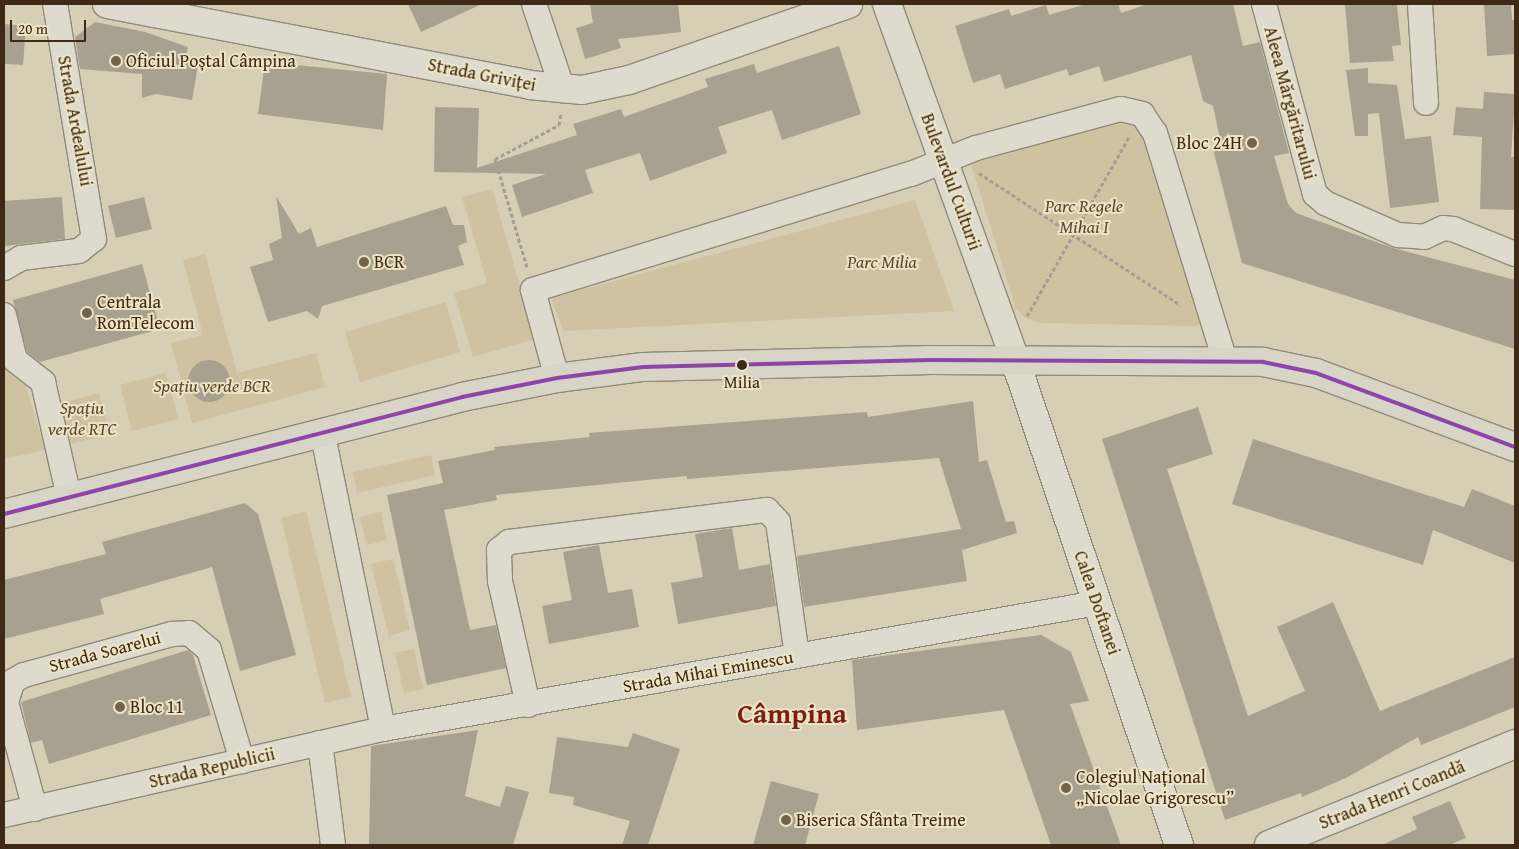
<!DOCTYPE html>
<meta charset="utf-8">
<style>
body{margin:0}
#map{position:relative;width:1519px;height:849px;overflow:hidden;background:#d6ceb5;font-family:"Gentium Book Plus",serif}
div>[style]{position:absolute}
.green>*{inset:0;background:#cec2a0}
.building>*{inset:0;background:#a8a190}
.round{border-radius:50%}
.path>*{height:3px;margin-top:-1.5px;transform-origin:0;background:repeating-linear-gradient(90deg,#a39e93 0 4px,transparent 0 6.5px)}
.roads{filter:drop-shadow(1px 0 #918979) drop-shadow(-1px 0 #918979) drop-shadow(0 1px #918979) drop-shadow(0 -1px #918979)}
.street>*{height:24px;margin:-12px;padding:0 12px;transform-origin:12px;border-radius:12px;background:#dedbce}
.secondary>*{height:28px;margin:-14px;padding:0 14px;transform-origin:14px;border-radius:14px;background:#dedbce}
.primary>*{height:28px;margin:-14px;padding:0 14px;transform-origin:14px;border-radius:14px;background:#d9d5c6}
.bus-1>*{height:4px;margin:-2px;padding:0 2px;transform-origin:2px;border-radius:2px;background:#8e44ad}
.dots>*{width:14px;height:14px;translate:-50% -50%;box-sizing:border-box;border:2px solid #ede4c6;border-radius:50%}
span{translate:-50% -50%;white-space:nowrap;text-align:center;line-height:1.15;-webkit-text-stroke:4px #ede4c6;paint-order:stroke}
.bus-label{font-size:17px;color:#3d2916}
.poi-label{font-size:18px;color:#3d2916}
.left{translate:0 -50%;text-align:left}
.right{translate:-100% -50%;text-align:right}
.street-label{font-size:18px;color:#3d2916}
.park-label{font-size:18px;color:#59462e;font-style:italic}
.town-label{font-size:28px;color:#7a1f14;font-weight:700}
.frame{position:absolute;inset:0;border:5px solid #3d2916;pointer-events:none}
.scale{position:absolute;left:10px;top:20px;width:76px;height:22px;box-sizing:border-box;border:2px solid #3d2916;border-top:0;padding-left:6px;font-size:15px;line-height:18px;white-space:nowrap;color:#3d2916;-webkit-text-stroke:4px #ede4c6;paint-order:stroke}
</style>
<div id="map">
<div class="green">
<div style="clip-path:polygon(1142px 114px,1210px 313px,1198px 326px,1041px 323px,1025px 318px,1016px 309px,967px 151px)"></div>
<div style="clip-path:polygon(492px 189px,535px 339px,473px 357px,454px 293px,487px 283px,462px 197px)"></div>
<div style="clip-path:polygon(915px 200px,954px 311px,564px 331px,551px 298px)"></div>
<div style="clip-path:polygon(205px 254px,237px 373px,316px 353px,325px 387px,192px 423px,171px 343px,203px 335px,183px 260px)"></div>
<div style="clip-path:polygon(446px 302px,460px 352px,360px 382px,345px 332px)"></div>
<div style="clip-path:polygon(4px 353px,22px 373px,45px 450px,4px 459px)"></div>
<div style="clip-path:polygon(166px 373px,178px 419px,132px 431px,120px 385px)"></div>
<div style="clip-path:polygon(99px 393px,110px 434px,65px 445px,54px 405px)"></div>
<div style="clip-path:polygon(431px 455px,435px 475px,357px 493px,353px 472px)"></div>
<div style="clip-path:polygon(306px 511px,351px 697px,325px 703px,281px 518px)"></div>
<div style="clip-path:polygon(381px 512px,387px 540px,367px 545px,360px 517px)"></div>
<div style="clip-path:polygon(393px 559px,410px 630px,389px 636px,371px 564px)"></div>
<div style="clip-path:polygon(414px 649px,423px 689px,404px 693px,395px 653px)"></div>
</div>
<div class="building">
<div style="clip-path:polygon(408px 4px,482px 4px,421px 32px)"></div>
<div style="clip-path:polygon(590px 4px,678px 4px,681px 32px,618px 39px,621px 48px,585px 59px,576px 28px,593px 23px)"></div>
<div style="clip-path:polygon(1086px 4px,1118px 4px,1121px 13px,1148px 4px,1233px 4px,1243px 46px,1260px 42px,1289px 153px,1274px 156px,1288px 204px,1296px 213px,1393px 248px,1515px 280px,1515px 349px,1242px 263px,1214px 153px,1219px 134px,1213px 106px,1203px 101px,1191px 55px,1104px 82px,1099px 66px,1069px 76px,1067px 69px,1005px 89px,1000px 74px,973px 83px,955px 26px,1009px 9px,1011px 16px,1046px 5px,1049px 15px)"></div>
<div style="clip-path:polygon(1345px 4px,1397px 4px,1401px 45px,1392px 46px,1394px 61px,1350px 63px)"></div>
<div style="clip-path:polygon(1484px 4px,1511px 4px,1512px 20px,1515px 20px,1515px 54px,1487px 56px)"></div>
<div style="clip-path:polygon(95px 22px,145px 32px,188px 47px,186px 58px,199px 60px,192px 100px,156px 94px,142px 98px,142px 74px,80px 69px,75px 37px)"></div>
<div style="clip-path:polygon(4px 24px,26px 26px,23px 65px,4px 64px)"></div>
<div style="clip-path:polygon(839px 46px,861px 114px,782px 140px,772px 110px,718px 127px,727px 153px,650px 181px,640px 153px,585px 170px,593px 193px,522px 217px,512px 185px,546px 174px,434px 172px,435px 107px,479px 108px,477px 168px,577px 135px,573px 124px,621px 109px,624px 117px,708px 87px,705px 79px,754px 64px,757px 73px)"></div>
<div style="clip-path:polygon(265px 62px,387px 74px,383px 130px,258px 114px)"></div>
<div style="clip-path:polygon(1368px 68px,1368px 83px,1397px 85px,1405px 139px,1431px 136px,1439px 202px,1390px 208px,1379px 113px,1368px 114px,1368px 136px,1355px 136px,1346px 70px)"></div>
<div style="clip-path:polygon(1484px 92px,1515px 94px,1511px 157px,1515px 157px,1515px 210px,1480px 209px,1482px 137px,1453px 135px,1456px 107px,1483px 109px)"></div>
<div style="clip-path:polygon(276px 196px,299px 234px,311px 228px,317px 247px,446px 206px,453px 225px,464px 225px,467px 242px,458px 246px,464px 265px,322px 306px,318px 319px,307px 311px,268px 322px,250px 267px,273px 260px,269px 244px,282px 238px)"></div>
<div style="clip-path:polygon(62px 197px,65px 239px,4px 246px,4px 201px)"></div>
<div style="clip-path:polygon(144px 197px,152px 229px,116px 238px,108px 206px)"></div>
<div style="clip-path:polygon(142px 264px,160px 329px,40px 362px,27px 352px,13px 300px)"></div>
<div class="round" style="left:188px;top:360px;width:42px;height:42px"></div>
<div style="clip-path:polygon(973px 401px,979px 462px,987px 460px,1006px 522px,1014px 521px,1017px 533px,962px 550px,967px 581px,804px 607px,797px 556px,961px 529px,939px 458px,687px 479px,687px 476px,496px 495px,497px 500px,444px 510px,470px 630px,496px 625px,506px 668px,427px 685px,387px 495px,443px 483px,438px 461px,495px 450px,494px 447px,590px 437px,589px 433px,867px 412px,868px 417px)"></div>
<div style="clip-path:polygon(1198px 407px,1213px 454px,1167px 469px,1248px 716px,1305px 691px,1277px 627px,1333px 602px,1380px 711px,1515px 657px,1515px 707px,1421px 745px,1418px 737px,1346px 778px,1302px 797px,1301px 793px,1225px 820px,1102px 439px)"></div>
<div style="clip-path:polygon(1253px 439px,1464px 507px,1472px 489px,1515px 506px,1515px 563px,1433px 530px,1423px 565px,1232px 504px)"></div>
<div style="clip-path:polygon(245px 503px,258px 514px,296px 655px,240px 671px,212px 567px,100px 599px,104px 614px,4px 639px,4px 580px,106px 554px,102px 542px)"></div>
<div style="clip-path:polygon(732px 528px,739px 570px,770px 564px,776px 606px,678px 624px,671px 583px,703px 577px,695px 534px)"></div>
<div style="clip-path:polygon(599px 545px,608px 593px,632px 589px,639px 627px,549px 644px,542px 606px,572px 600px,563px 552px)"></div>
<div style="clip-path:polygon(1041px 635px,1071px 652px,1089px 701px,1070px 704px,1121px 845px,1051px 845px,1004px 710px,857px 730px,852px 660px)"></div>
<div style="clip-path:polygon(188px 650px,193px 655px,211px 715px,49px 764px,42px 740px,31px 743px,21px 702px)"></div>
<div style="clip-path:polygon(478px 730px,465px 796px,500px 807px,506px 786px,529px 792px,513px 845px,369px 845px,371px 746px)"></div>
<div style="clip-path:polygon(633px 733px,680px 749px,648px 845px,622px 845px,630px 821px,573px 805px,574px 797px,549px 793px,557px 737px,628px 747px)"></div>
<div style="clip-path:polygon(771px 781px,819px 794px,805px 845px,753px 845px)"></div>
<div style="clip-path:polygon(1450px 801px,1466px 838px,1449px 845px,1382px 845px,1417px 829px,1412px 817px)"></div>
</div>
<div class="path">
<div style="left:979px;top:173px;width:241px;rotate:33.2deg"></div>
<div style="left:527px;top:267px;width:113px;rotate:-106.5deg"></div>
<div style="left:495px;top:159px;width:72px;rotate:-28deg"></div>
<div style="left:559px;top:125px;width:11px;rotate:-80deg"></div>
<div style="left:1027px;top:316px;width:206px;rotate:-60.3deg"></div>
</div>
<div class="roads">
<div class="street">
<div style="left:534px;top:4px;width:91px;rotate:71.4deg"></div>
<div style="left:1264px;top:4px;width:197px;rotate:75deg"></div>
<div style="left:1315px;top:194px;width:13px;rotate:42deg"></div>
<div style="left:1325px;top:203px;width:80px;rotate:23.7deg"></div>
<div style="left:1398px;top:235px;width:26px;rotate:4deg"></div>
<div style="left:1424px;top:237px;width:21px;rotate:-25deg"></div>
<div style="left:1443px;top:228px;width:10px;rotate:6deg"></div>
<div style="left:1453px;top:229px;width:67px;rotate:22deg"></div>
<div style="left:1420px;top:4px;width:99px;rotate:86.5deg"></div>
<div style="left:4px;top:268px;width:20px;rotate:-30deg"></div>
<div style="left:21px;top:258px;width:58px;rotate:-6.9deg"></div>
<div style="left:79px;top:251px;width:19px;rotate:-39deg"></div>
<div style="left:94px;top:239px;width:238px;rotate:-99.4deg"></div>
<div style="left:4px;top:315px;width:46px;rotate:76.3deg"></div>
<div style="left:15px;top:360px;width:36px;rotate:38deg"></div>
<div style="left:43px;top:382px;width:118px;rotate:77.3deg"></div>
<div style="left:557px;top:378px;width:91px;rotate:-105.3deg"></div>
<div style="left:533px;top:290px;width:395px;rotate:-17.1deg"></div>
<div style="left:911px;top:174px;width:70px;rotate:-21.8deg"></div>
<div style="left:976px;top:148px;width:150px;rotate:-15.1deg"></div>
<div style="left:1121px;top:109px;width:22px;rotate:13deg"></div>
<div style="left:1142px;top:114px;width:23px;rotate:56deg"></div>
<div style="left:1155px;top:133px;width:238px;rotate:72.9deg"></div>
<div style="left:322px;top:431px;width:304px;rotate:78.4deg"></div>
<div style="left:528px;top:705px;width:127px;rotate:-102.7deg"></div>
<div style="left:500px;top:581px;width:31px;rotate:-92deg"></div>
<div style="left:499px;top:550px;width:13px;rotate:-39deg"></div>
<div style="left:509px;top:542px;width:260px;rotate:-7.1deg"></div>
<div style="left:767px;top:510px;width:16px;rotate:47deg"></div>
<div style="left:778px;top:522px;width:135px;rotate:81.9deg"></div>
<div style="left:320px;top:743px;width:103px;rotate:82.7deg"></div>
<div style="left:35px;top:809px;width:111px;rotate:-105.2deg"></div>
<div style="left:6px;top:702px;width:22px;rotate:-72deg"></div>
<div style="left:13px;top:681px;width:13px;rotate:-29deg"></div>
<div style="left:24px;top:675px;width:154px;rotate:-15.5deg"></div>
<div style="left:172px;top:634px;width:17px;rotate:-3deg"></div>
<div style="left:189px;top:633px;width:26px;rotate:40deg"></div>
<div style="left:209px;top:650px;width:116px;rotate:73.4deg"></div>
<div style="left:4px;top:815px;width:389px;rotate:-12.8deg"></div>
<div style="left:383px;top:729px;width:725px;rotate:-10.01deg"></div>
</div>
<div class="secondary">
<div style="left:107px;top:4px;width:431px;rotate:10.8deg"></div>
<div style="left:530px;top:85px;width:52px;rotate:5.5deg"></div>
<div style="left:582px;top:90px;width:48px;rotate:-12deg"></div>
<div style="left:629px;top:80px;width:232px;rotate:-19.1deg"></div>
<div style="left:887px;top:4px;width:378px;rotate:70.2deg"></div>
<div style="left:1015px;top:360px;width:512px;rotate:71.32deg"></div>
<div style="left:1269px;top:845px;width:266px;rotate:-22.3deg"></div>
</div>
<div class="primary">
<div style="left:4px;top:514px;width:473px;rotate:-14.3deg"></div>
<div style="left:462px;top:397px;width:97px;rotate:-11.3deg"></div>
<div style="left:557px;top:378px;width:87px;rotate:-7.3deg"></div>
<div style="left:643px;top:367px;width:288px;rotate:-1.4deg"></div>
<div style="left:931px;top:360px;width:332px;rotate:0.3deg"></div>
<div style="left:1263px;top:362px;width:54px;rotate:11.7deg"></div>
<div style="left:1316px;top:373px;width:212px;rotate:20.4deg"></div>
</div>
</div>
<div class="bus-1">
<div style="left:4px;top:514px;width:473px;rotate:-14.3deg"></div>
<div style="left:462px;top:397px;width:97px;rotate:-11.3deg"></div>
<div style="left:557px;top:378px;width:87px;rotate:-7.3deg"></div>
<div style="left:643px;top:367px;width:288px;rotate:-1.4deg"></div>
<div style="left:931px;top:360px;width:332px;rotate:0.3deg"></div>
<div style="left:1263px;top:362px;width:54px;rotate:11.7deg"></div>
<div style="left:1316px;top:373px;width:212px;rotate:20.4deg"></div>
</div>
<div class="dots">
<div style="left:116px;top:61px;background:#73634e"></div>
<div style="left:1252px;top:143px;background:#73634e"></div>
<div style="left:364px;top:262px;background:#73634e"></div>
<div style="left:87px;top:313px;background:#73634e"></div>
<div style="left:742px;top:365px;background:#3d2916"></div>
<div style="left:120px;top:707px;background:#73634e"></div>
<div style="left:1066px;top:788px;background:#73634e"></div>
<div style="left:786px;top:820px;background:#73634e"></div>
</div>
<div class="bus-label">
<span style="left:742px;top:382px">Milia</span>
</div>
<div class="poi-label">
<span class="left" style="left:126px;top:61px">Oficiul Poștal Câmpina</span>
<span class="right" style="left:1242px;top:143px">Bloc 24H</span>
<span class="left" style="left:374px;top:262px">BCR</span>
<span class="left" style="left:97px;top:313px">Centrala<br>RomTelecom</span>
<span class="left" style="left:130px;top:707px">Bloc 11</span>
<span class="left" style="left:1076px;top:788px">Colegiul Național<br>„Nicolae Grigorescu”</span>
<span class="left" style="left:796px;top:820px">Biserica Sfânta Treime</span>
</div>
<div class="street-label">
<span style="left:482px;top:75px;rotate:11deg">Strada Griviței</span>
<span style="left:1290px;top:103px;rotate:75deg">Aleea Mărgăritarului</span>
<span style="left:75px;top:121px;rotate:80deg">Strada Ardealului</span>
<span style="left:951px;top:182px;rotate:70deg">Bulevardul Culturii</span>
<span style="left:1097px;top:603px;rotate:71deg">Calea Doftanei</span>
<span style="left:105px;top:652px;rotate:-15deg">Strada Soarelui</span>
<span style="left:708px;top:672px;rotate:-10deg">Strada Mihai Eminescu</span>
<span style="left:212px;top:768px;rotate:-13deg">Strada Republicii</span>
<span style="left:1392px;top:795px;rotate:-22deg">Strada Henri Coandă</span>
</div>
<div class="park-label">
<span style="left:1084px;top:217px">Parc Regele<br>Mihai I</span>
<span style="left:882px;top:262px">Parc Milia</span>
<span style="left:212px;top:386px">Spațiu verde BCR</span>
<span style="left:82px;top:419px">Spațiu<br>verde RTC</span>
</div>
<div class="town-label">
<span style="left:792px;top:713px">Câmpina</span>
</div>
<div class="frame"></div>
<div class="scale">20 m</div>
</div>
